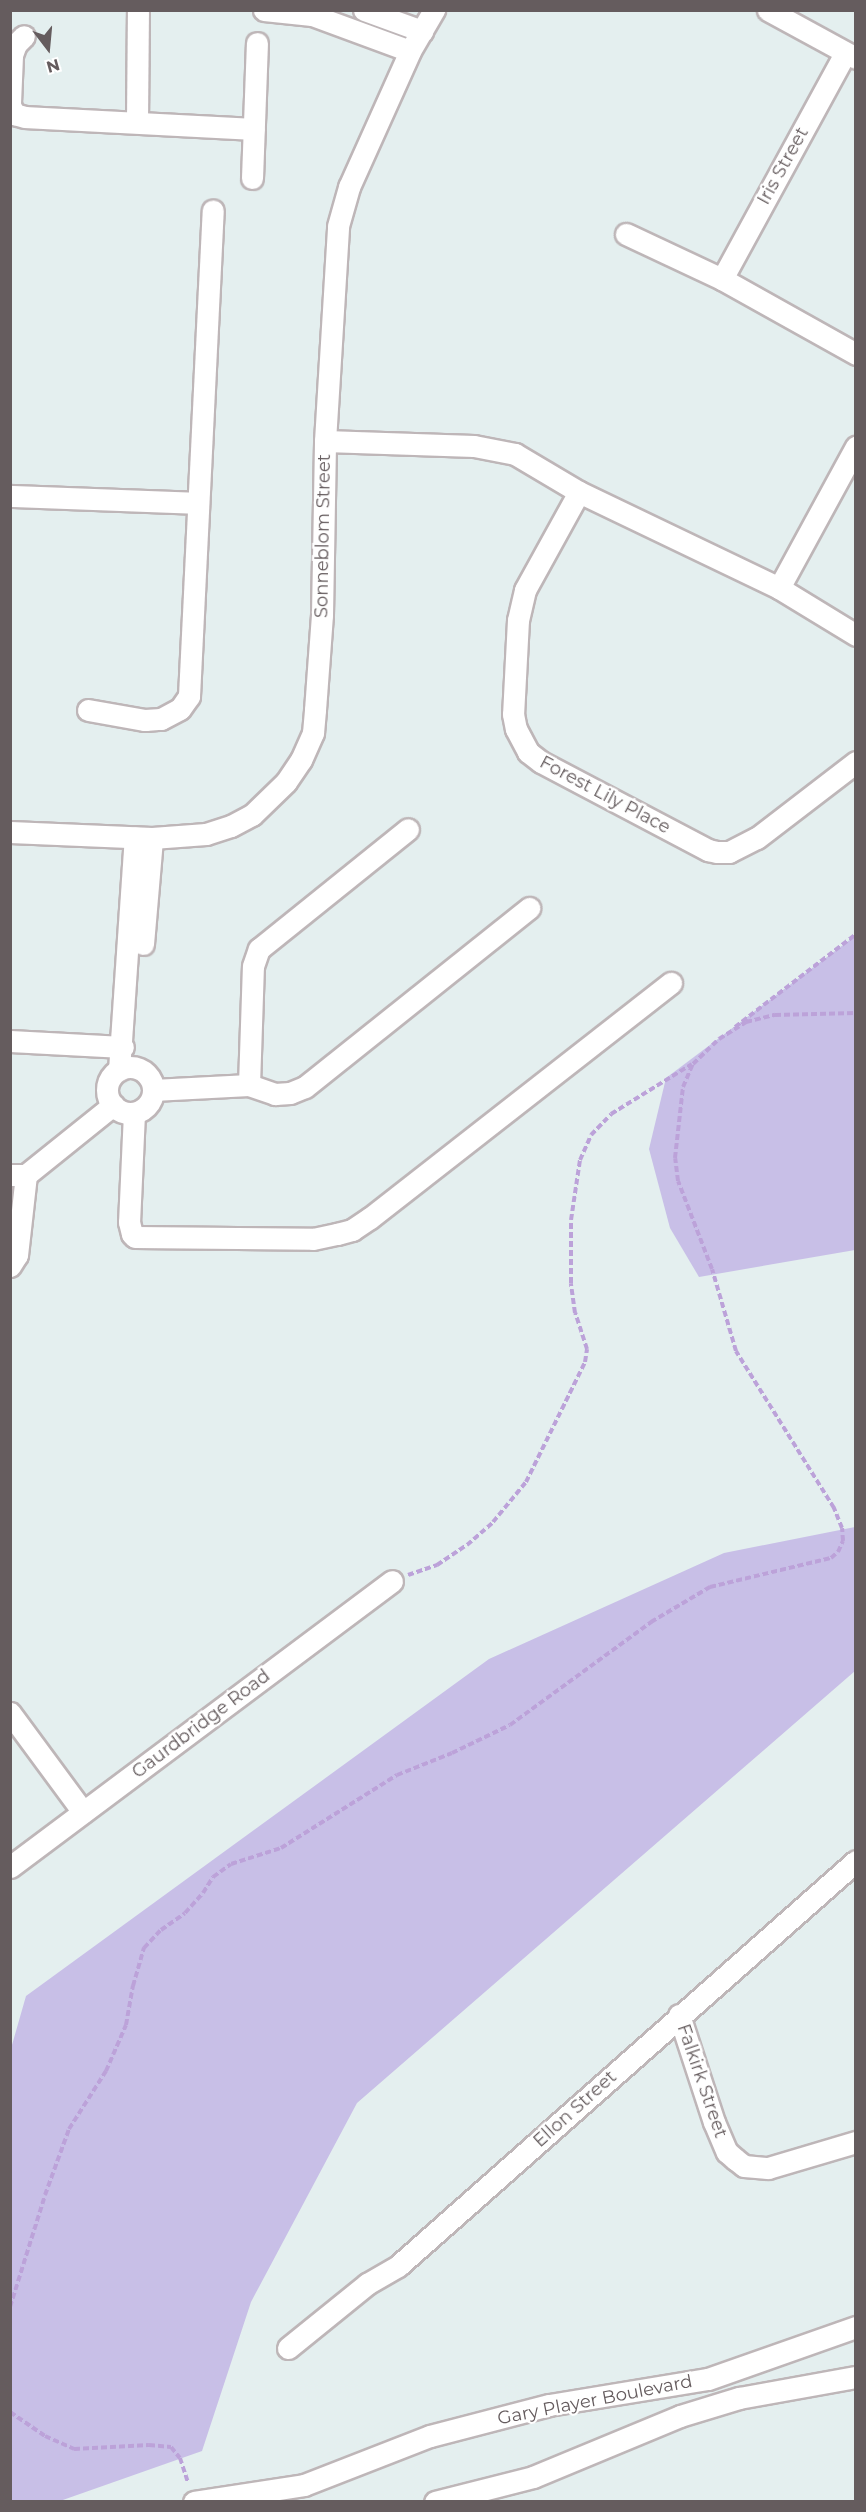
<!DOCTYPE html>
<style>
body{margin:0}
#map{position:relative;width:866px;height:2512px;overflow:hidden;background:#e4efef;font-family:Montserrat,sans-serif}
div>[style]{position:absolute}
.green>*{inset:0;background:#c8bfe7}
.path>*{height:4px;margin-top:-2px;transform-origin:0;background:repeating-linear-gradient(90deg,#bca2d9 0 6px,transparent 0 9px)}
.roads{filter:drop-shadow(2px 0 #beb6b8) drop-shadow(-2px 0 #beb6b8) drop-shadow(0 2px #beb6b8) drop-shadow(0 -2px #beb6b8)}
.minor>*{height:21px;margin:-10.5px;padding:0 10.5px;transform-origin:10.5px;border-radius:10.5px;background:#fff}
.minor>.ring{margin:-10.5px;padding:0;box-sizing:content-box;background:none;border:21px solid #fff;border-radius:50%}
span{translate:-50% -50%;white-space:nowrap;text-align:center;line-height:1.15;-webkit-text-stroke:4.5px #fff;paint-order:stroke}
.street-label{font-size:18px;color:#655c5e}
.frame{position:absolute;inset:0;border:12px solid #655c5e;pointer-events:none}
.north{position:absolute;left:18px;top:18px;width:60px;height:60px;-webkit-text-stroke:4px #fff;paint-order:stroke;rotate:164deg;font-size:16px;font-weight:700;line-height:24px;text-align:center;color:#655c5e}
.north::after{content:'';display:block;margin:auto;width:21px;height:27px;background:#655c5e;clip-path:polygon(50% 0,100% 100%,50% 72%,0 100%)}
</style>
<div id="map">
<div class="green">
<div style="clip-path:polygon(855px 936px,855px 1250px,699px 1277px,670px 1228px,649px 1149px,666px 1078px)"></div>
<div style="clip-path:polygon(855px 1527px,855px 1671px,357px 2103px,251px 2302px,202px 2451px,60px 2501px,11px 2501px,10px 2052px,26px 1996px,489px 1659px,724px 1553px)"></div>
</div>
<div class="path">
<div style="left:735px;top:1027px;width:153px;rotate:-37.5deg"></div>
<div style="left:408px;top:1575px;width:31px;rotate:-19deg"></div>
<div style="left:437px;top:1565px;width:36px;rotate:-34deg"></div>
<div style="left:467px;top:1545px;width:35px;rotate:-41deg"></div>
<div style="left:493px;top:1522px;width:52px;rotate:-50.5deg"></div>
<div style="left:526px;top:1482px;width:134px;rotate:-63.8deg"></div>
<div style="left:585px;top:1362px;width:13px;rotate:-81deg"></div>
<div style="left:587px;top:1349px;width:38px;rotate:-108deg"></div>
<div style="left:575px;top:1313px;width:30px;rotate:-98deg"></div>
<div style="left:571px;top:1283px;width:63px;rotate:-90deg"></div>
<div style="left:571px;top:1220px;width:61px;rotate:-81.5deg"></div>
<div style="left:580px;top:1160px;width:27px;rotate:-66deg"></div>
<div style="left:591px;top:1135px;width:29px;rotate:-46deg"></div>
<div style="left:611px;top:1114px;width:95px;rotate:-31.7deg"></div>
<div style="left:10px;top:2307px;width:117px;rotate:-72.6deg"></div>
<div style="left:45px;top:2195px;width:70px;rotate:-70deg"></div>
<div style="left:69px;top:2129px;width:69px;rotate:-57.5deg"></div>
<div style="left:106px;top:2071px;width:50px;rotate:-66.5deg"></div>
<div style="left:126px;top:2025px;width:40px;rotate:-80deg"></div>
<div style="left:133px;top:1986px;width:40px;rotate:-74deg"></div>
<div style="left:144px;top:1948px;width:25px;rotate:-47deg"></div>
<div style="left:161px;top:1930px;width:29px;rotate:-35deg"></div>
<div style="left:185px;top:1913px;width:27px;rotate:-48deg"></div>
<div style="left:203px;top:1893px;width:19px;rotate:-58deg"></div>
<div style="left:213px;top:1877px;width:22px;rotate:-36deg"></div>
<div style="left:231px;top:1864px;width:52px;rotate:-17.7deg"></div>
<div style="left:281px;top:1848px;width:137px;rotate:-32.2deg"></div>
<div style="left:397px;top:1775px;width:59px;rotate:-21.8deg"></div>
<div style="left:452px;top:1753px;width:64px;rotate:-25.8deg"></div>
<div style="left:510px;top:1725px;width:175px;rotate:-36.1deg"></div>
<div style="left:651px;top:1622px;width:69px;rotate:-30.7deg"></div>
<div style="left:710px;top:1587px;width:124px;rotate:-13.5deg"></div>
<div style="left:831px;top:1558px;width:9px;rotate:-41deg"></div>
<div style="left:838px;top:1552px;width:12px;rotate:-66deg"></div>
<div style="left:843px;top:1541px;width:13px;rotate:-94deg"></div>
<div style="left:842px;top:1528px;width:22px;rotate:-112deg"></div>
<div style="left:834px;top:1508px;width:185px;rotate:-122deg"></div>
<div style="left:736px;top:1351px;width:85px;rotate:-106.3deg"></div>
<div style="left:712px;top:1269px;width:94px;rotate:-111.1deg"></div>
<div style="left:678px;top:1181px;width:23px;rotate:-97deg"></div>
<div style="left:675px;top:1158px;width:71px;rotate:-83.6deg"></div>
<div style="left:683px;top:1087px;width:25px;rotate:-67deg"></div>
<div style="left:693px;top:1064px;width:36px;rotate:-44deg"></div>
<div style="left:719px;top:1039px;width:32px;rotate:-32deg"></div>
<div style="left:746px;top:1022px;width:30px;rotate:-14deg"></div>
<div style="left:775px;top:1015px;width:81px;rotate:-1.4deg"></div>
<div style="left:10px;top:2412px;width:42px;rotate:34.4deg"></div>
<div style="left:45px;top:2436px;width:32px;rotate:24deg"></div>
<div style="left:74px;top:2449px;width:75px;rotate:-3.1deg"></div>
<div style="left:149px;top:2445px;width:22px;rotate:5deg"></div>
<div style="left:171px;top:2447px;width:14px;rotate:51deg"></div>
<div style="left:180px;top:2458px;width:26px;rotate:72deg"></div>
</div>
<div class="roads">
<div class="minor">
<div style="left:264px;top:10px;width:48px;rotate:5.9deg"></div>
<div style="left:312px;top:15px;width:104px;rotate:20.2deg"></div>
<div style="left:364px;top:10px;width:62px;rotate:19.9deg"></div>
<div style="left:768px;top:10px;width:100px;rotate:28.6deg"></div>
<div style="left:10px;top:103px;width:48px;rotate:-87.6deg"></div>
<div style="left:12px;top:55px;width:12px;rotate:-70deg"></div>
<div style="left:16px;top:44px;width:11px;rotate:-45deg"></div>
<div style="left:10px;top:105px;width:10px;rotate:66deg"></div>
<div style="left:14px;top:114px;width:11px;rotate:15deg"></div>
<div style="left:25px;top:117px;width:229px;rotate:3deg"></div>
<div style="left:137px;top:121px;width:111px;rotate:-89.5deg"></div>
<div style="left:252px;top:178px;width:135px;rotate:-87.9deg"></div>
<div style="left:626px;top:234px;width:106px;rotate:25.1deg"></div>
<div style="left:722px;top:279px;width:154px;rotate:29.2deg"></div>
<div style="left:722px;top:279px;width:257px;rotate:-61.4deg"></div>
<div style="left:325px;top:441px;width:149px;rotate:1.9deg"></div>
<div style="left:474px;top:446px;width:42px;rotate:11deg"></div>
<div style="left:515px;top:454px;width:74px;rotate:30.7deg"></div>
<div style="left:579px;top:492px;width:222px;rotate:25.6deg"></div>
<div style="left:779px;top:588px;width:90px;rotate:31.4deg"></div>
<div style="left:579px;top:492px;width:112px;rotate:118.9deg"></div>
<div style="left:525px;top:590px;width:31px;rotate:103deg"></div>
<div style="left:518px;top:620px;width:94px;rotate:93deg"></div>
<div style="left:513px;top:714px;width:15px;rotate:79deg"></div>
<div style="left:516px;top:729px;width:26px;rotate:62deg"></div>
<div style="left:528px;top:752px;width:16px;rotate:38deg"></div>
<div style="left:541px;top:762px;width:189px;rotate:27.8deg"></div>
<div style="left:708px;top:850px;width:9px;rotate:13deg"></div>
<div style="left:717px;top:852px;width:12px"></div>
<div style="left:729px;top:852px;width:31px;rotate:-27deg"></div>
<div style="left:757px;top:838px;width:125px;rotate:-37.5deg"></div>
<div style="left:10px;top:496px;width:187px;rotate:2.1deg"></div>
<div style="left:779px;top:588px;width:161px;rotate:-61.4deg"></div>
<div style="left:88px;top:710px;width:58px;rotate:10deg"></div>
<div style="left:145px;top:720px;width:16px;rotate:-4deg"></div>
<div style="left:161px;top:719px;width:21px;rotate:-28deg"></div>
<div style="left:180px;top:709px;width:16px;rotate:-55deg"></div>
<div style="left:189px;top:696px;width:486px;rotate:-87.2deg"></div>
<div style="left:10px;top:832px;width:142px;rotate:2.4deg"></div>
<div style="left:152px;top:838px;width:54px;rotate:-4.2deg"></div>
<div style="left:206px;top:834px;width:26px;rotate:-18deg"></div>
<div style="left:231px;top:826px;width:24px;rotate:-28deg"></div>
<div style="left:252px;top:815px;width:47px;rotate:-44.1deg"></div>
<div style="left:286px;top:782px;width:27px;rotate:-56deg"></div>
<div style="left:301px;top:760px;width:30px;rotate:-66deg"></div>
<div style="left:313px;top:733px;width:23px;rotate:-85deg"></div>
<div style="left:315px;top:710px;width:95px;rotate:-85.8deg"></div>
<div style="left:322px;top:615px;width:174px;rotate:-89deg"></div>
<div style="left:325px;top:441px;width:215px;rotate:-86.5deg"></div>
<div style="left:338px;top:226px;width:41px;rotate:-74.2deg"></div>
<div style="left:349px;top:187px;width:149px;rotate:-65.8deg"></div>
<div style="left:410px;top:51px;width:48px;rotate:-59.7deg"></div>
<div style="left:143px;top:944px;width:106px;rotate:-85.1deg"></div>
<div style="left:10px;top:1041px;width:113px;rotate:3deg"></div>
<div class="ring" style="left:107px;top:1067px;width:25px;height:25px"></div>
<div style="left:119px;top:1070px;width:233px;rotate:-86.1deg"></div>
<div style="left:249px;top:1085px;width:119px;rotate:-88.1deg"></div>
<div style="left:253px;top:966px;width:18px;rotate:-71deg"></div>
<div style="left:259px;top:949px;width:191px;rotate:-38.8deg"></div>
<div style="left:153px;top:1090px;width:96px;rotate:-3deg"></div>
<div style="left:249px;top:1085px;width:28px;rotate:19deg"></div>
<div style="left:275px;top:1094px;width:15px;rotate:-4deg"></div>
<div style="left:290px;top:1093px;width:16px;rotate:-22deg"></div>
<div style="left:305px;top:1087px;width:287px;rotate:-38.6deg"></div>
<div style="left:134px;top:1113px;width:109px;rotate:92.6deg"></div>
<div style="left:129px;top:1222px;width:12px;rotate:76deg"></div>
<div style="left:132px;top:1234px;width:4px;rotate:45deg"></div>
<div style="left:135px;top:1237px;width:178px;rotate:0.6deg"></div>
<div style="left:313px;top:1239px;width:25px;rotate:-12deg"></div>
<div style="left:337px;top:1234px;width:16px;rotate:-15deg"></div>
<div style="left:352px;top:1230px;width:22px;rotate:-34deg"></div>
<div style="left:370px;top:1218px;width:382px;rotate:-38deg"></div>
<div style="left:10px;top:1175px;width:16px"></div>
<div style="left:26px;top:1175px;width:112px;rotate:-38.8deg"></div>
<div style="left:10px;top:1266px;width:13px;rotate:-58deg"></div>
<div style="left:17px;top:1255px;width:81px;rotate:-83.6deg"></div>
<div style="left:10px;top:1713px;width:123px;rotate:53.6deg"></div>
<div style="left:10px;top:1867px;width:477px;rotate:-36.8deg"></div>
<div style="left:679px;top:2015px;width:113px;rotate:71.9deg"></div>
<div style="left:714px;top:2122px;width:33px;rotate:67deg"></div>
<div style="left:727px;top:2152px;width:11px;rotate:41deg"></div>
<div style="left:735px;top:2159px;width:11px;rotate:38deg"></div>
<div style="left:744px;top:2166px;width:24px;rotate:5deg"></div>
<div style="left:768px;top:2168px;width:92px;rotate:-16.5deg"></div>
<div style="left:288px;top:2348px;width:102px;rotate:-39deg"></div>
<div style="left:367px;top:2284px;width:36px;rotate:-30deg"></div>
<div style="left:398px;top:2266px;width:611px;rotate:-41.49deg"></div>
<div style="left:194px;top:2502px;width:111px;rotate:-8.8deg"></div>
<div style="left:304px;top:2485px;width:135px;rotate:-21.3deg"></div>
<div style="left:430px;top:2436px;width:123px;rotate:-14.6deg"></div>
<div style="left:549px;top:2405px;width:161px;rotate:-9.3deg"></div>
<div style="left:708px;top:2379px;width:157px;rotate:-19.4deg"></div>
<div style="left:435px;top:2502px;width:101px;rotate:-14.3deg"></div>
<div style="left:533px;top:2477px;width:159px;rotate:-22.5deg"></div>
<div style="left:680px;top:2416px;width:62px;rotate:-17deg"></div>
<div style="left:739px;top:2398px;width:119px;rotate:-10.2deg"></div>
</div>
</div>
<div class="street-label">
<span style="left:783px;top:166px;rotate:-61deg">Iris Street</span>
<span style="left:323px;top:536px;rotate:-89deg">Sonneblom Street</span>
<span style="left:605px;top:795px;rotate:28deg">Forest Lily Place</span>
<span style="left:201px;top:1724px;rotate:-37deg">Gaurdbridge Road</span>
<span style="left:702px;top:2081px;rotate:71deg">Falkirk Street</span>
<span style="left:575px;top:2109px;rotate:-42deg">Ellon Street</span>
<span style="left:595px;top:2400px;rotate:-11deg">Gary Player Boulevard</span>
</div>
<div class="frame"></div>
<div class="north">N</div>
</div>
